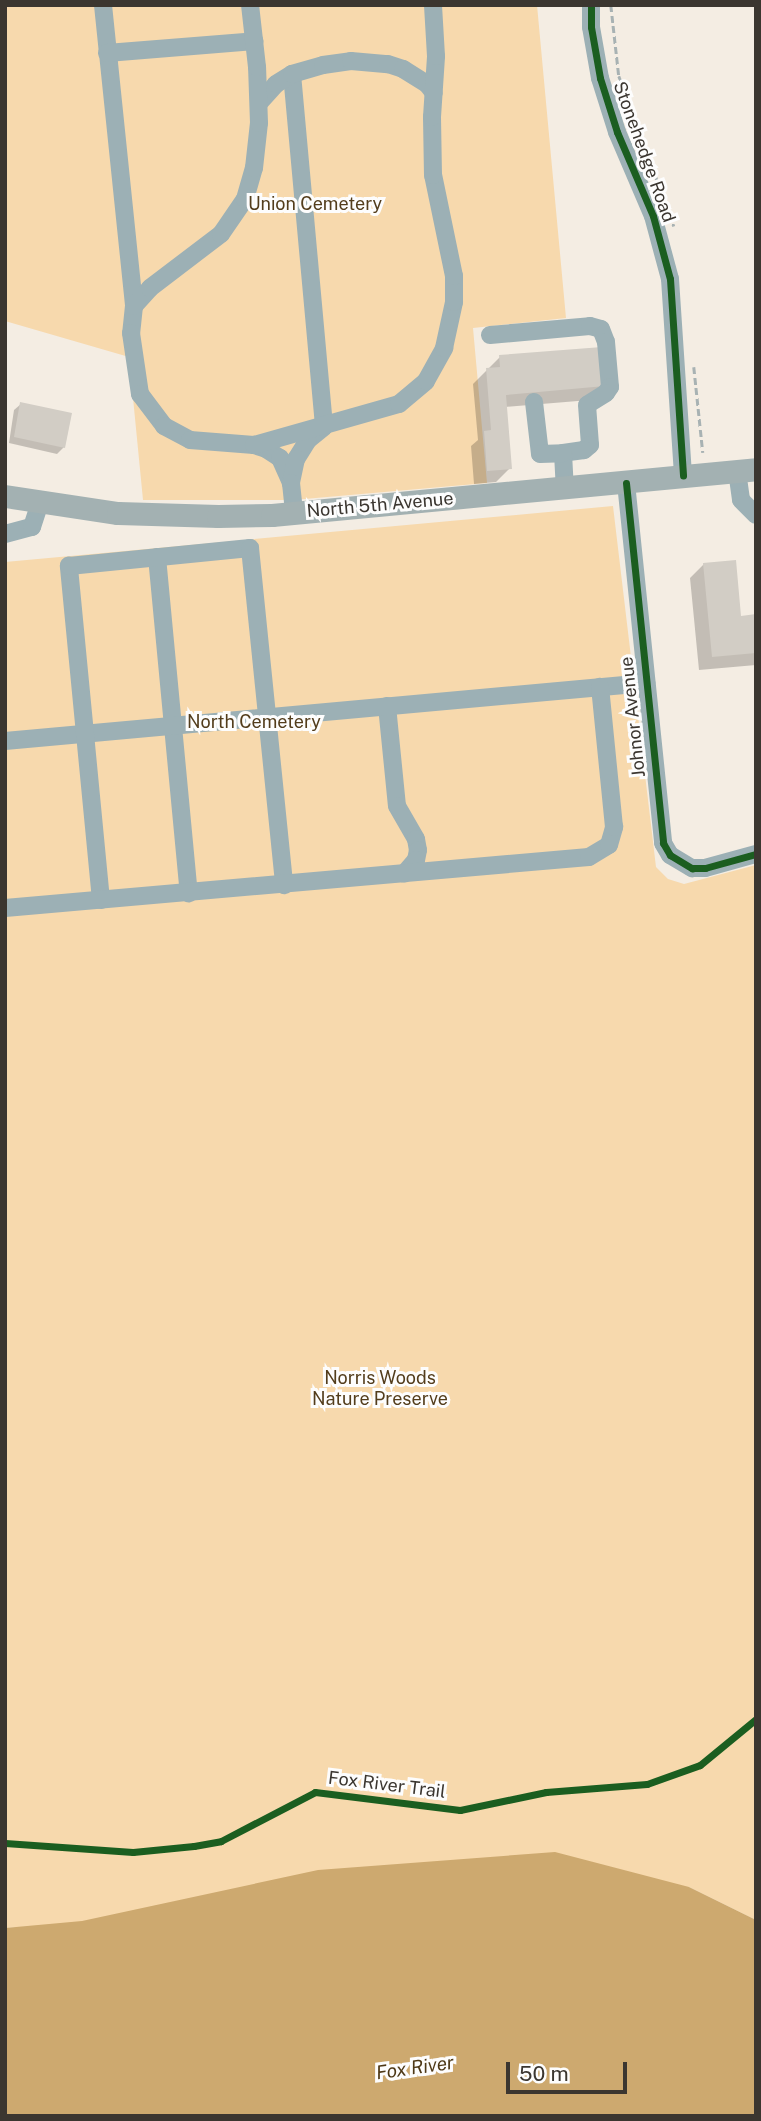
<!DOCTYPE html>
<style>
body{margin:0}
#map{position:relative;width:761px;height:2121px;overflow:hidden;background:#f4ede3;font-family:"Public Sans",sans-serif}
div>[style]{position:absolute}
.green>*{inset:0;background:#f7d9ad}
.water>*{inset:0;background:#cda96f}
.shadow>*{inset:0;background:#0003}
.building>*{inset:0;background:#d2cdc5}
.path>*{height:2.5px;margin-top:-1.25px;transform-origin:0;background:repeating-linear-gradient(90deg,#a8b2b3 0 7px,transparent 0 10.5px)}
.minor>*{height:18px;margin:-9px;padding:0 9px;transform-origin:9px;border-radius:9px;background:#9cb0b5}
.major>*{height:23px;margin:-11.5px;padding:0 11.5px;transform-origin:11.5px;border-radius:11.5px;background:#a3b1b2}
.cycleway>*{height:7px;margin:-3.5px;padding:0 3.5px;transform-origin:3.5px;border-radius:3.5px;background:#1b5e20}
span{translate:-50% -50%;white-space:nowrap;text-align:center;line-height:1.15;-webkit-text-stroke:6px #fdfdfd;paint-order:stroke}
.street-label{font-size:18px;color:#3b3630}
.park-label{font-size:18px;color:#533d1c}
.water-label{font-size:19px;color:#4e3917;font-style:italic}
.frame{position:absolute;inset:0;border:7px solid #3b3630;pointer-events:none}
.scale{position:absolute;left:506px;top:2062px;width:121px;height:32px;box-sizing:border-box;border:4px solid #3b3630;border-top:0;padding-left:9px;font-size:21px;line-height:24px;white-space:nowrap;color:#3b3630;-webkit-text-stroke:5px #fdfdfd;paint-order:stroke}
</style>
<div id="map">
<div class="green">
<div style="clip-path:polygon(5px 5px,537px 5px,566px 318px,473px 328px,487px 483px,293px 500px,143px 500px,129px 357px,5px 321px)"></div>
<div style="clip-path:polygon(613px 506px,656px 867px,668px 879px,684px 884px,756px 865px,756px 1920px,689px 1887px,5px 1928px,5px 562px)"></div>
</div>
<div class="water">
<div style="clip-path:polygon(555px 1852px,689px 1887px,756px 1920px,756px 2116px,5px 2116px,5px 1928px,82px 1921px,318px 1870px)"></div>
</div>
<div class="shadow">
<div style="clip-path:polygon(500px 357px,603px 386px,590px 400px,505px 407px,510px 468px,496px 482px,474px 484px,471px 446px,478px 440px,473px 384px)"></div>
<div style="clip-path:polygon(21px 404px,64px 447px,57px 454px,9px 443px,14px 410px)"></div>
<div style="clip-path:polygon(704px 564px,740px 617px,756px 616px,756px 665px,699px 670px,690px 578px)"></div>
</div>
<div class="building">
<div style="clip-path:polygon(602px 347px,605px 386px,506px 395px,512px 469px,487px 471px,484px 431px,491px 430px,486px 368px,500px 367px,499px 355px)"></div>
<div style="clip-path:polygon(20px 402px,72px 413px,65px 448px,14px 437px)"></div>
<div style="clip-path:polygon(736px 560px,741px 616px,756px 614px,756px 653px,712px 657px,703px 563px)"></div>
</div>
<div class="path">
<div style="left:611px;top:5px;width:71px;rotate:83.6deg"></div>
<div style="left:619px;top:76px;width:160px;rotate:69.9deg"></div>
<div style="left:694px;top:367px;width:86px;rotate:84deg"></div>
</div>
<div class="minor">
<div style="left:103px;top:5px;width:303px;rotate:84.1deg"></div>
<div style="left:134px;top:306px;width:27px;rotate:96deg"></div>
<div style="left:131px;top:333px;width:62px;rotate:81.6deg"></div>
<div style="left:140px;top:394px;width:40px;rotate:53deg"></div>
<div style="left:164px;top:426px;width:30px;rotate:28deg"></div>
<div style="left:190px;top:440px;width:64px;rotate:4.5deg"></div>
<div style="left:254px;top:445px;width:13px;rotate:18deg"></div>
<div style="left:266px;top:449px;width:17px;rotate:33deg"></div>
<div style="left:280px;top:458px;width:27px;rotate:66deg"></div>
<div style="left:591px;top:5px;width:22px;rotate:90deg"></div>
<div style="left:591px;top:27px;width:52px;rotate:80deg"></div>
<div style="left:600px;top:78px;width:57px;rotate:72.5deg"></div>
<div style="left:617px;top:132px;width:91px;rotate:66.8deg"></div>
<div style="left:653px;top:216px;width:65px;rotate:74.9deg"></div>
<div style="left:670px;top:279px;width:197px;rotate:86.2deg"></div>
<div style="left:107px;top:53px;width:148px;rotate:-4.6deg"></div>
<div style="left:292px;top:74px;width:354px;rotate:84.8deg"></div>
<div style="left:324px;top:427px;width:21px;rotate:141deg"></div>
<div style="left:308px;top:440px;width:22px;rotate:122deg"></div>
<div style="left:296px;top:459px;width:25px;rotate:102deg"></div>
<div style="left:291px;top:483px;width:30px;rotate:84deg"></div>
<div style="left:259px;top:103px;width:25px;rotate:-48deg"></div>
<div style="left:276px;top:84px;width:19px;rotate:-32deg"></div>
<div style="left:292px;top:74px;width:32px;rotate:-16deg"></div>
<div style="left:323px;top:65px;width:28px;rotate:-8deg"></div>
<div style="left:351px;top:61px;width:37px;rotate:5deg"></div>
<div style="left:388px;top:64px;width:16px;rotate:18deg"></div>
<div style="left:403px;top:69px;width:28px;rotate:32deg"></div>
<div style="left:427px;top:84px;width:11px;rotate:52deg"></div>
<div style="left:134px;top:306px;width:24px;rotate:-48deg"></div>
<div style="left:150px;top:288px;width:89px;rotate:-37.3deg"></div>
<div style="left:221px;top:234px;width:42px;rotate:-55.6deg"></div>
<div style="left:245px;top:199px;width:32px;rotate:-74deg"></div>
<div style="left:254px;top:168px;width:45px;rotate:-83.7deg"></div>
<div style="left:259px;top:123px;width:56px;rotate:-92deg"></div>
<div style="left:257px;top:67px;width:62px;rotate:-96.4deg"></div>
<div style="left:490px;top:335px;width:100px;rotate:-5.1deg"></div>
<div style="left:590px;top:326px;width:11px;rotate:15deg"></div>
<div style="left:601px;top:329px;width:14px;rotate:69deg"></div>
<div style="left:606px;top:342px;width:45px;rotate:84.9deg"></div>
<div style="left:610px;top:387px;width:7px;rotate:124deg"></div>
<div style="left:606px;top:393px;width:22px;rotate:148deg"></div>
<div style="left:587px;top:405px;width:40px;rotate:85.7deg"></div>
<div style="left:590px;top:445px;width:8px;rotate:140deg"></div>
<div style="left:584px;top:450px;width:21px;rotate:172deg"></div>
<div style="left:563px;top:453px;width:35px;rotate:87deg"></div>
<div style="left:534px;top:402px;width:52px;rotate:83.4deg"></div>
<div style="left:540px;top:454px;width:23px;rotate:-2deg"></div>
<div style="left:254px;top:445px;width:151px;rotate:-15.8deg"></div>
<div style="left:399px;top:404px;width:35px;rotate:-40deg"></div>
<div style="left:426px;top:381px;width:38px;rotate:-61deg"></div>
<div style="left:444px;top:348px;width:47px;rotate:-77.7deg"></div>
<div style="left:454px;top:302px;width:26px;rotate:-90deg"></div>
<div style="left:454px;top:276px;width:103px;rotate:-101.7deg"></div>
<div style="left:433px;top:175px;width:58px;rotate:-91deg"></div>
<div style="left:432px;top:117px;width:61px;rotate:-86.2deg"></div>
<div style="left:436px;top:56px;width:51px;rotate:-93.4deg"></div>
<div style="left:737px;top:471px;width:29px;rotate:82deg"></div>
<div style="left:741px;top:500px;width:21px;rotate:45deg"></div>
<div style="left:626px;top:483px;width:362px;rotate:84.1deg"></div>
<div style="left:663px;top:843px;width:14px;rotate:60deg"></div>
<div style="left:670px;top:855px;width:26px;rotate:31deg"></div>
<div style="left:692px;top:868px;width:13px"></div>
<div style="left:705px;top:868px;width:53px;rotate:-15.4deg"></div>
<div style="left:5px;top:534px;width:28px;rotate:-15deg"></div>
<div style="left:32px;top:527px;width:26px;rotate:-72deg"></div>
<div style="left:157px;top:557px;width:338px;rotate:84.6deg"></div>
<div style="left:387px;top:706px;width:100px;rotate:84.3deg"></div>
<div style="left:397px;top:806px;width:38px;rotate:60deg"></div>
<div style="left:416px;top:839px;width:11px;rotate:80deg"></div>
<div style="left:418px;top:850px;width:10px;rotate:101deg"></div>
<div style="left:416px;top:860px;width:18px;rotate:131deg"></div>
<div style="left:5px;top:741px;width:644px;rotate:-5.17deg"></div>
<div style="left:101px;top:900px;width:336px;rotate:-95.5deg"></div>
<div style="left:69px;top:566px;width:182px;rotate:-5.7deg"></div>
<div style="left:250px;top:548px;width:339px;rotate:84.2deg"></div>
<div style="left:5px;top:908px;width:586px;rotate:-4.99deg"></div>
<div style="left:589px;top:857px;width:23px;rotate:-31deg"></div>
<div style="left:609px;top:845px;width:19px;rotate:-74deg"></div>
<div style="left:614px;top:827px;width:141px;rotate:-95.7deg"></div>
</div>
<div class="major">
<div style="left:5px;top:496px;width:114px;rotate:8.6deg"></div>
<div style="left:118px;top:513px;width:100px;rotate:1.7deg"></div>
<div style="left:218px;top:516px;width:54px;rotate:-1.1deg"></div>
<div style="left:272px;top:515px;width:486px;rotate:-5.4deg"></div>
</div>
<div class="cycleway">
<div style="left:591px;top:5px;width:22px;rotate:90deg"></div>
<div style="left:591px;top:27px;width:52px;rotate:80deg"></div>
<div style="left:600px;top:78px;width:57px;rotate:72.5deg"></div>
<div style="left:617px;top:132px;width:91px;rotate:66.8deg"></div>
<div style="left:653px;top:216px;width:65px;rotate:74.9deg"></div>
<div style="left:670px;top:279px;width:197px;rotate:86.2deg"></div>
<div style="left:626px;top:483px;width:362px;rotate:84.1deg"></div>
<div style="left:663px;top:843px;width:14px;rotate:60deg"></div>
<div style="left:670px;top:855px;width:26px;rotate:31deg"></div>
<div style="left:692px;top:868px;width:13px"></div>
<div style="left:705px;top:868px;width:53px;rotate:-15.4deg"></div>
<div style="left:5px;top:1843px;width:128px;rotate:4deg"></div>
<div style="left:133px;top:1852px;width:61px;rotate:-5.6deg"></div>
<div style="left:194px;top:1846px;width:27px;rotate:-10deg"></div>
<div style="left:221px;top:1841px;width:106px;rotate:-27.5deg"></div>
<div style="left:315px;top:1792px;width:146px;rotate:7.1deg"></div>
<div style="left:460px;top:1810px;width:88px;rotate:-11.8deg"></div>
<div style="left:546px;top:1792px;width:101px;rotate:-4.5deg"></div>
<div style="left:647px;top:1784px;width:56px;rotate:-19.7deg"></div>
<div style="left:700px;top:1765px;width:72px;rotate:-39.4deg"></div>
</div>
<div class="street-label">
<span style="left:644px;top:152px;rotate:70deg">Stonehedge Road</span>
<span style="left:380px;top:505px;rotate:-5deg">North 5th Avenue</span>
<span style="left:633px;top:717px;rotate:-96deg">Johnor Avenue</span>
<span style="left:387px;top:1785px;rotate:7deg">Fox River Trail</span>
</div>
<div class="park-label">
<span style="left:315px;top:204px">Union Cemetery</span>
<span style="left:254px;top:722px">North Cemetery</span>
<span style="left:380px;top:1389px">Norris Woods<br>Nature Preserve</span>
</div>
<div class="water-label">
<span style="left:415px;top:2068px;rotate:-8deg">Fox River</span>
</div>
<div class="frame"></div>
<div class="scale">50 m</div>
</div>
